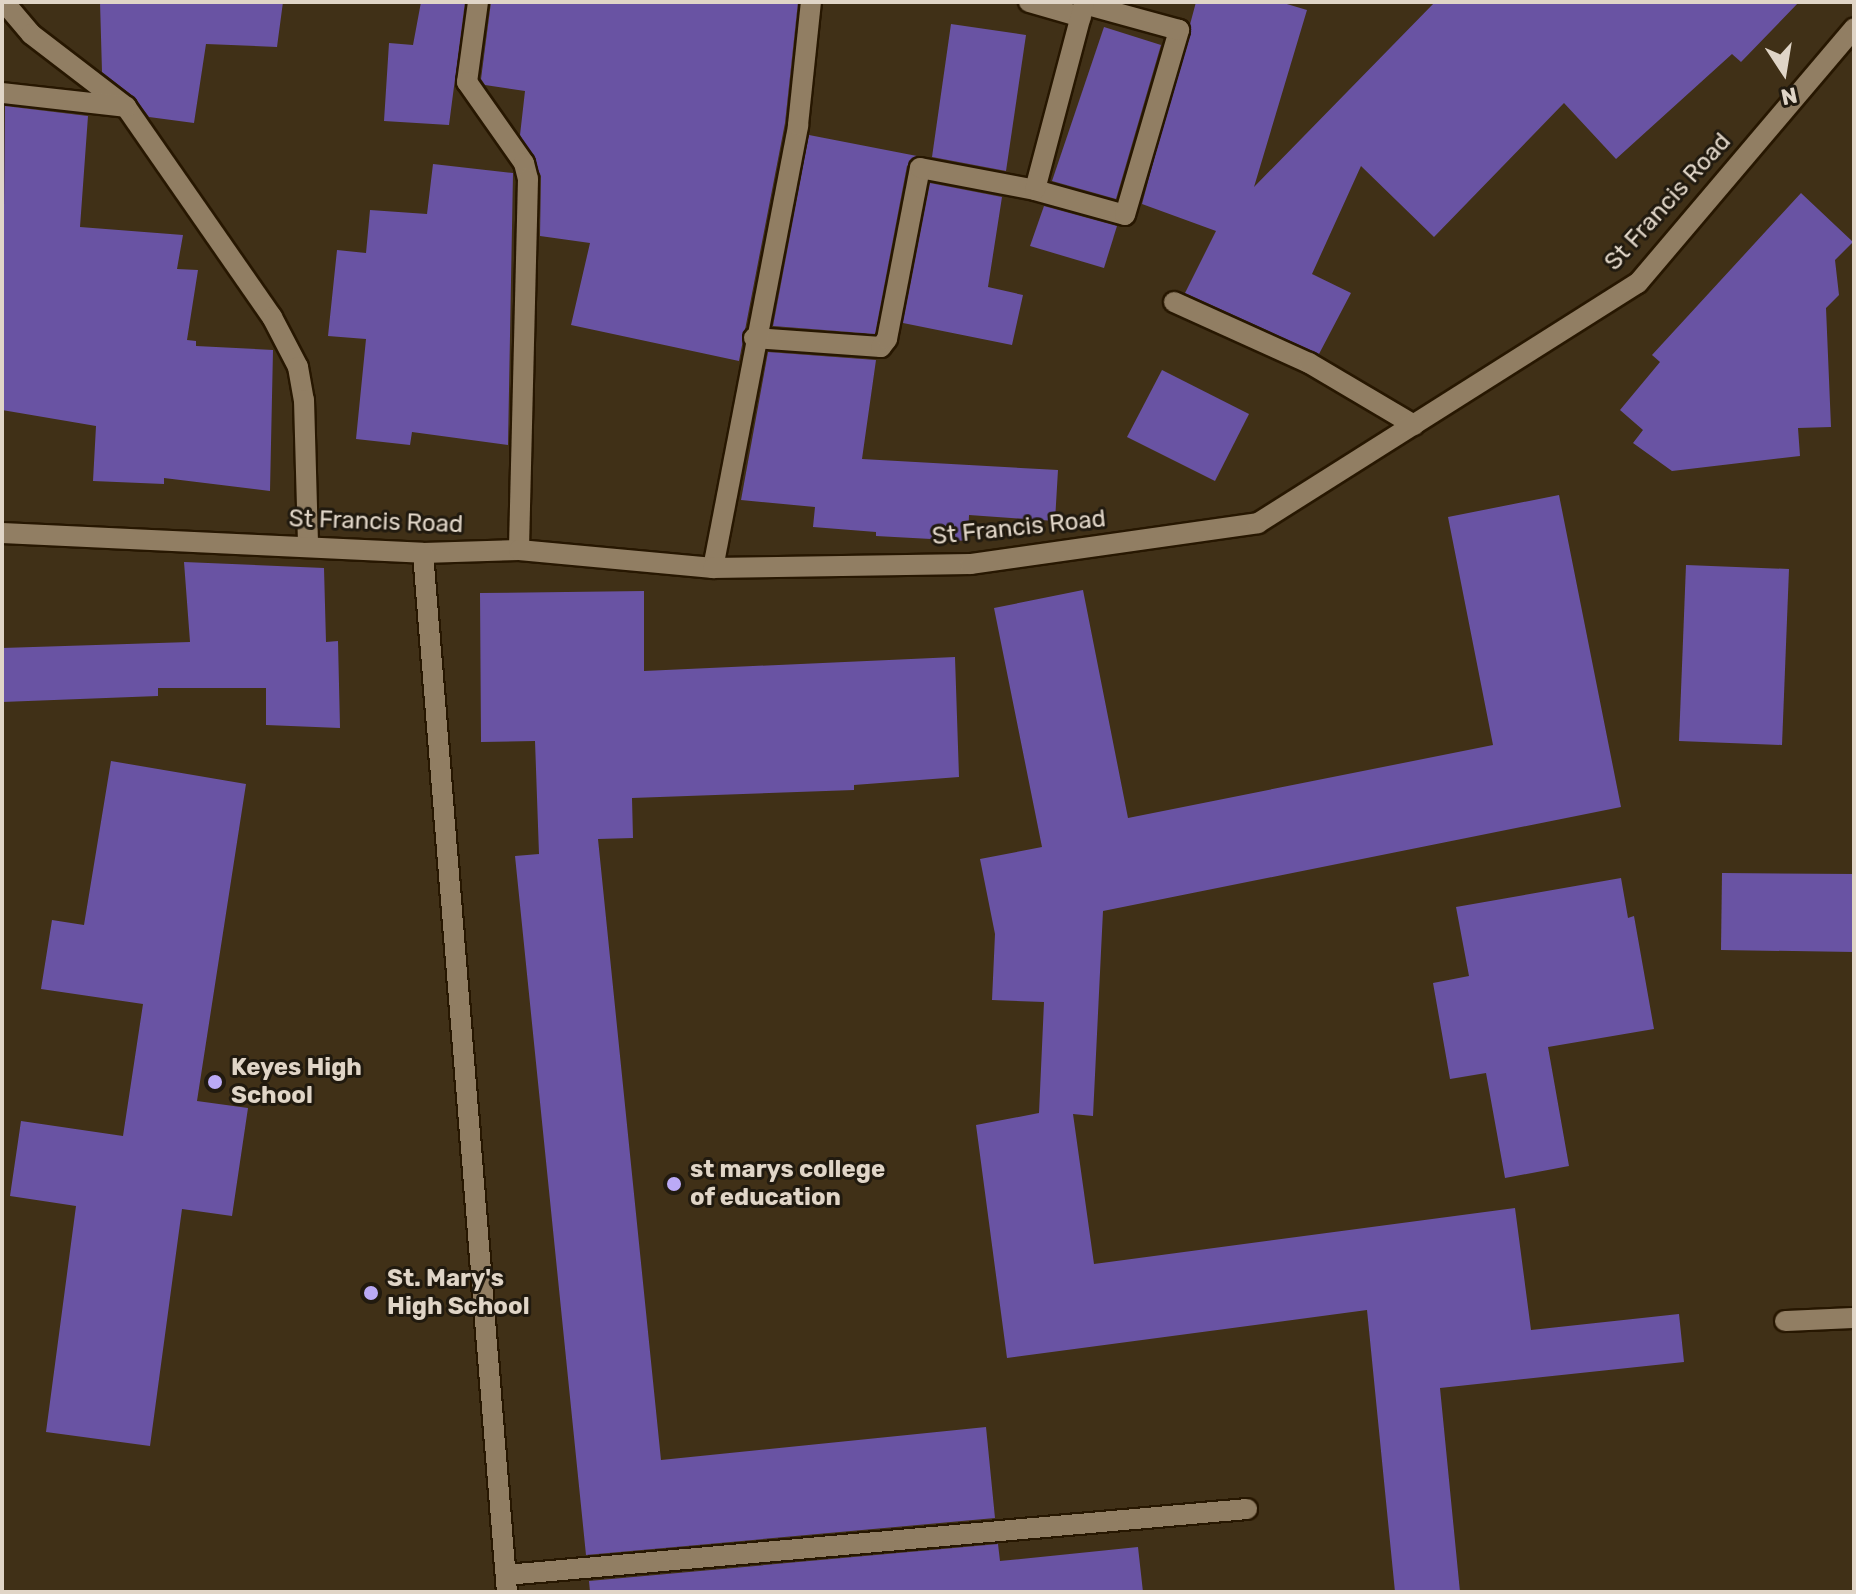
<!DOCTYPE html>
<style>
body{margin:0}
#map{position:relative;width:1856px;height:1594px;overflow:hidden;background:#403017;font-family:Rubik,sans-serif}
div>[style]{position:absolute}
.building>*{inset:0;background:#6953a3}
.roads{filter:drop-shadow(2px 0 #271701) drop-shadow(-2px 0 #271701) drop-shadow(0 2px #271701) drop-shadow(0 -2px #271701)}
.service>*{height:20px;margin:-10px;padding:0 10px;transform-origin:10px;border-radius:10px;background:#917e63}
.minor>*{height:20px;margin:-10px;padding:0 10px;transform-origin:10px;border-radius:10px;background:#917e63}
.tertiary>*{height:20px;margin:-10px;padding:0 10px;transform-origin:10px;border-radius:10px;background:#917e63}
.dots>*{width:22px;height:22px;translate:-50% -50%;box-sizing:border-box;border:4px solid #211a0f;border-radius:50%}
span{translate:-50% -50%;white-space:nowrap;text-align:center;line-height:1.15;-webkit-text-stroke:6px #211a0f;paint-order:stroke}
.street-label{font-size:24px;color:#e0d5c7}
.poi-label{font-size:24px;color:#e0d5c7;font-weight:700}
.left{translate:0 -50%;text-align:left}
.frame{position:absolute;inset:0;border:4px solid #e0d5c7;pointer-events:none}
.north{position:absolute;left:1744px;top:32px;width:80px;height:80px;-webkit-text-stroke:6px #211a0f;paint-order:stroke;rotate:168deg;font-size:22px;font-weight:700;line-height:32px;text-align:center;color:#e0d5c7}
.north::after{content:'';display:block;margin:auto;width:28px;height:36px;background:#e0d5c7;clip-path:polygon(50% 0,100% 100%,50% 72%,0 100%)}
</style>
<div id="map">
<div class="building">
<div style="clip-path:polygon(100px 2px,283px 2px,277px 47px,206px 44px,194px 123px,149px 117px,134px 97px,102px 72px)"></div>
<div style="clip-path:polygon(421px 2px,465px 2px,449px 125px,384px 121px,389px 43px,413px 45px)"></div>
<div style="clip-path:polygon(491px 2px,798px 2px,785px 123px,739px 361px,571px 325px,590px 243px,540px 236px,541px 176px,520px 135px,525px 91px,485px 85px,481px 79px)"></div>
<div style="clip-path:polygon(1196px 2px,1280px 2px,1307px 10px,1254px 187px,1435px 2px,1799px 2px,1741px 62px,1732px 54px,1616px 159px,1564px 103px,1434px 237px,1361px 166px,1312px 274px,1351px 293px,1319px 354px,1185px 293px,1216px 231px,1142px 204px)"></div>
<div style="clip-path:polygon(951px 24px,1026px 35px,1006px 171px,932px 157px)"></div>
<div style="clip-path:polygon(1104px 27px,1161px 45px,1116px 199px,1052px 181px)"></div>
<div style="clip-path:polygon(5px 106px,88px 116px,80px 227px,183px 235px,177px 269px,198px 270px,187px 340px,196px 341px,196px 346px,273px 350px,270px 491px,164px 478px,164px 484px,93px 481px,96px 426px,2px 410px)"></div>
<div style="clip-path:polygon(809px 135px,917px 156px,907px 166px,875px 334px,773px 326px)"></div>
<div style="clip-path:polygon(433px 164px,513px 173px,508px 445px,412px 432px,410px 445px,356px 439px,366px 339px,328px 336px,337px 250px,366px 253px,370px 210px,427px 214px)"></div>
<div style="clip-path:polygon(930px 183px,1002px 197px,988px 287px,1023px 295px,1012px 345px,903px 323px)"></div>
<div style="clip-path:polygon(1801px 193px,1853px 242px,1835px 260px,1839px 295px,1826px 308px,1831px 427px,1798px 428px,1800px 456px,1672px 471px,1633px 443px,1643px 430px,1620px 410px,1660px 362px,1652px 355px)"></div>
<div style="clip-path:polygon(1044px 206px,1117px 226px,1104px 268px,1030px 246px)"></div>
<div style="clip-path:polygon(768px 352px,876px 360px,862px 459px,1058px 470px,1055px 521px,969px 515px,968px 541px,876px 536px,876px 532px,813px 527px,815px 507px,741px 500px)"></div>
<div style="clip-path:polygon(1162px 370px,1249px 414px,1215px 481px,1127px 437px)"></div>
<div style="clip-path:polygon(1559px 495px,1621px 807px,1103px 911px,1093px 1116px,1073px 1114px,1094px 1264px,1515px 1208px,1531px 1330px,1679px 1314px,1684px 1362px,1440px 1388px,1460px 1592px,1395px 1592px,1367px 1310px,1007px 1358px,976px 1125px,1039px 1113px,1044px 1002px,992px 1000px,995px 934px,980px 859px,1042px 847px,994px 608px,1083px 590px,1128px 818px,1493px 745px,1448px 517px)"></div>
<div style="clip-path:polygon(184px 562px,324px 568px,326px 642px,338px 641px,340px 728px,266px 725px,266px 688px,158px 688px,158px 696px,2px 702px,2px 648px,190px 642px)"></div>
<div style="clip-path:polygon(1686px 565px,1789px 569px,1782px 745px,1679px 741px)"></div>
<div style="clip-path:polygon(644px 591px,644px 671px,955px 657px,959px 777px,854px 785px,854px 790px,632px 798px,633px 838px,598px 839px,661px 1460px,986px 1427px,995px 1518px,586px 1555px,515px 856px,539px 854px,535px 741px,481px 742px,480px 593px)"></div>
<div style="clip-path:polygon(111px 761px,246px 784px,197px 1101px,248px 1108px,232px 1216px,182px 1209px,150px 1446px,46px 1432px,76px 1206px,10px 1196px,21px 1121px,123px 1136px,143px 1004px,41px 989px,52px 920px,84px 925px)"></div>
<div style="clip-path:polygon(1722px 873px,1854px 874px,1854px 952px,1721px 950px)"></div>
<div style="clip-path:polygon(1621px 878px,1628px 918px,1634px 916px,1654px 1029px,1548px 1047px,1569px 1166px,1505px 1178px,1486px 1073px,1450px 1079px,1433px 983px,1469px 976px,1456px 907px)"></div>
<div style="clip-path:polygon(998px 1544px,1000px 1561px,1138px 1547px,1143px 1592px,590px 1592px,589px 1581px)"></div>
</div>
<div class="roads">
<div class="service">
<div style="left:1785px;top:1321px;width:69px;rotate:-2.5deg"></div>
<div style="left:506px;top:1575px;width:744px;rotate:-5.09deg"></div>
</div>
<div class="minor">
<div style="left:4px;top:2px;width:42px;rotate:49.8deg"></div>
<div style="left:31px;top:34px;width:120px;rotate:37.5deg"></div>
<div style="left:126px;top:107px;width:256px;rotate:55.2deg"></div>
<div style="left:272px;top:317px;width:56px;rotate:62.5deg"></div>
<div style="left:298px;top:367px;width:34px;rotate:80deg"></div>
<div style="left:304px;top:400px;width:145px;rotate:88.4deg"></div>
<div style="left:478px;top:2px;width:81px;rotate:97.8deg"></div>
<div style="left:467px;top:82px;width:99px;rotate:54.9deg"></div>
<div style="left:524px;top:163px;width:16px;rotate:76deg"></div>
<div style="left:528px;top:179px;width:371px;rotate:91.4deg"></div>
<div style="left:1029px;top:2px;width:54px;rotate:16.1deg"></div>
<div style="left:2px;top:93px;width:125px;rotate:6.4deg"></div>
<div style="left:1174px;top:302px;width:148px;rotate:24.3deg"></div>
<div style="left:1309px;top:363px;width:122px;rotate:30.6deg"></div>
<div style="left:754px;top:338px;width:127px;rotate:4.1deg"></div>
<div style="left:881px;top:347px;width:10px;rotate:-53deg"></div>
<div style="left:887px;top:339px;width:174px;rotate:-79.1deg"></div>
<div style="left:920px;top:168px;width:117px;rotate:10.8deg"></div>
<div style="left:1035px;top:190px;width:93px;rotate:15.5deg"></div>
<div style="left:1125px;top:215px;width:193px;rotate:-73.7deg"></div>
<div style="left:1179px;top:30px;width:98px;rotate:-164.7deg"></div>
<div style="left:1084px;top:4px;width:192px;rotate:104.8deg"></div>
<div style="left:713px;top:568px;width:451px;rotate:-79.1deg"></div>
<div style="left:798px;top:125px;width:124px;rotate:-84deg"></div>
</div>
<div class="tertiary">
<div style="left:2px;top:533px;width:421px;rotate:2.7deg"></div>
<div style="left:423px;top:553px;width:96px;rotate:-1.8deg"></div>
<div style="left:519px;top:550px;width:195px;rotate:5.3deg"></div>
<div style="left:713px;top:568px;width:258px;rotate:-0.9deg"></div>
<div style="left:971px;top:564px;width:290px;rotate:-8.1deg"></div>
<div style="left:1258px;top:523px;width:449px;rotate:-32.3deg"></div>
<div style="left:1638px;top:283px;width:334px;rotate:-49.7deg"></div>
<div style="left:423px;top:553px;width:1042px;rotate:85.38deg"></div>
</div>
</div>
<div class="dots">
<div style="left:215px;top:1082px;background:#bbaaf6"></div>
<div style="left:674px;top:1184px;background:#bbaaf6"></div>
<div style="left:371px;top:1293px;background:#bbaaf6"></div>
</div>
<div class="street-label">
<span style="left:1668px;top:202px;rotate:-48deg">St Francis Road</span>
<span style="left:376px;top:522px;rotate:2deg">St Francis Road</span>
<span style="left:1019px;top:528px;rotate:-6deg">St Francis Road</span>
</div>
<div class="poi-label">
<span class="left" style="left:231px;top:1082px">Keyes High<br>School</span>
<span class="left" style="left:690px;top:1184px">st marys college<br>of education</span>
<span class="left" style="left:387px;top:1293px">St. Mary's<br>High School</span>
</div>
<div class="frame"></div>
<div class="north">N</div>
</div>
